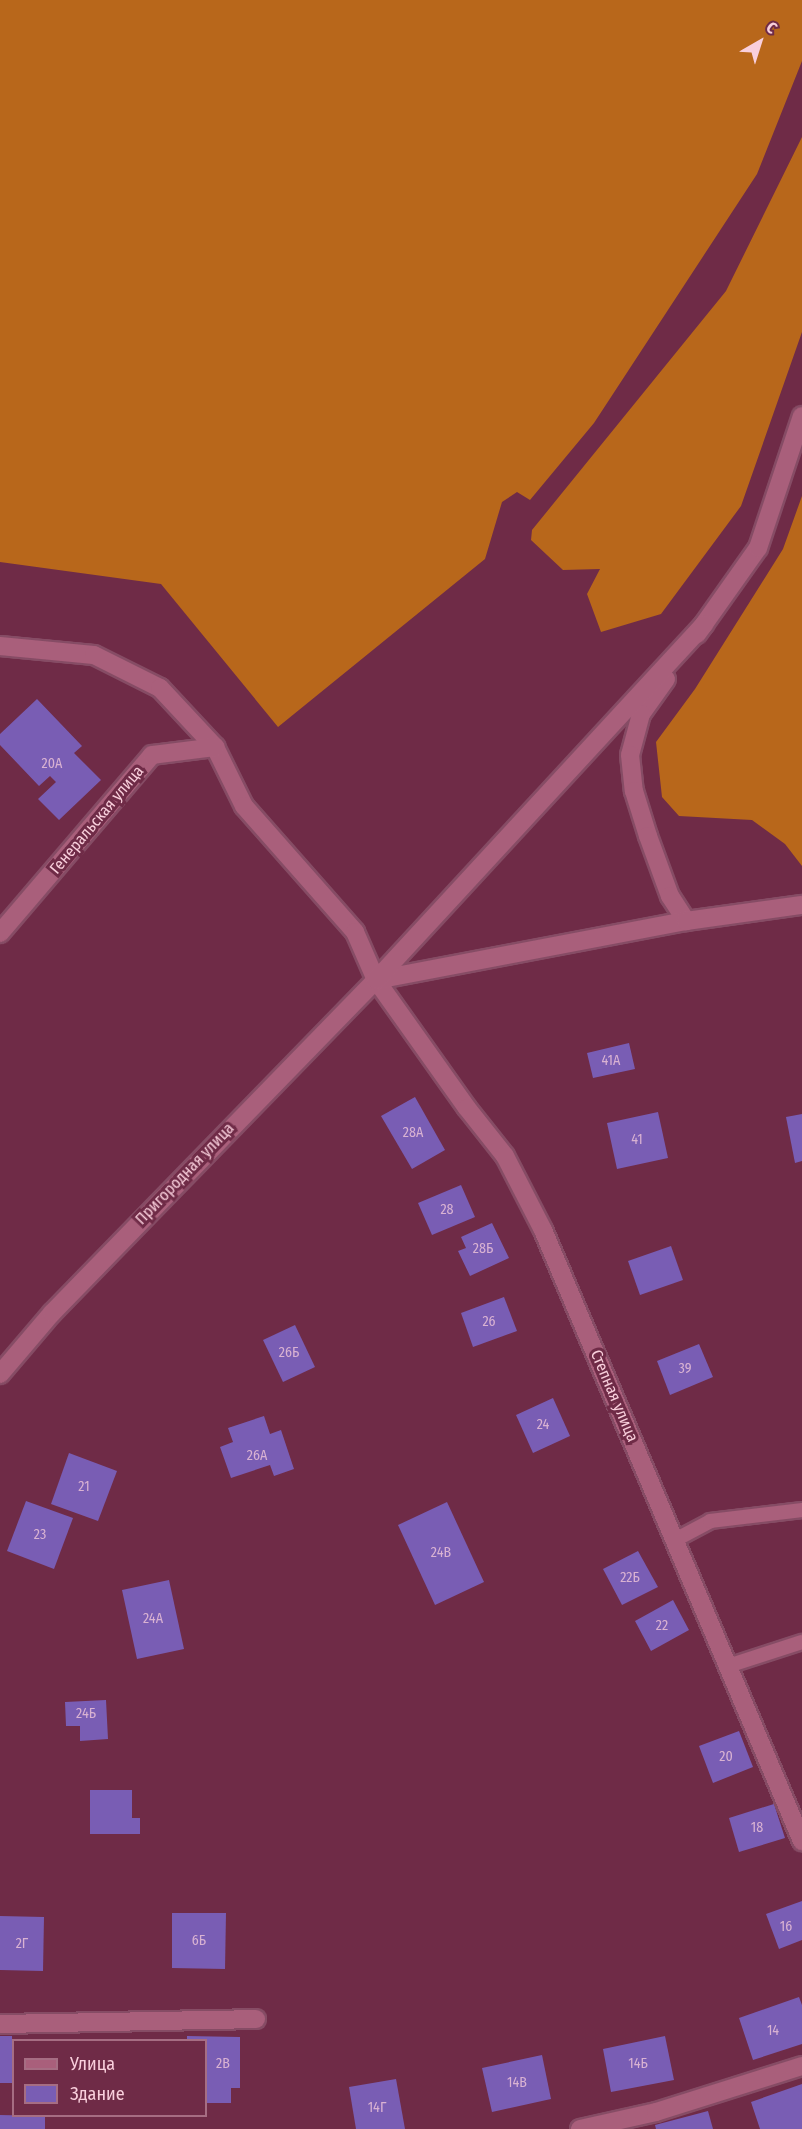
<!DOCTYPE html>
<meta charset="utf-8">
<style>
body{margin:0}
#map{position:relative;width:802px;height:2129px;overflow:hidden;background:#6f2b47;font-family:"Fira Sans Condensed",sans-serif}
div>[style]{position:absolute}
.forest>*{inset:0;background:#b8671b}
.building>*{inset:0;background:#795db4}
.roads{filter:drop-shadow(2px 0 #864c65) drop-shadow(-2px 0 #864c65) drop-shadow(0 2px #864c65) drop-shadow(0 -2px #864c65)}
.service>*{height:14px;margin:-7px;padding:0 7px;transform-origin:7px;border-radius:7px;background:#a95f7b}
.minor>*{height:18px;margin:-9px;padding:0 9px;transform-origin:9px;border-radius:9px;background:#a95f7b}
span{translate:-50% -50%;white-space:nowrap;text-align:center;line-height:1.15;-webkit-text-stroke:6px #6f2b47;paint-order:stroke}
.number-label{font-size:14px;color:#d9b2d2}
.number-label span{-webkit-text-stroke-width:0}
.street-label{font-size:16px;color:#f9cfdc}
.legend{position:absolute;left:12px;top:2039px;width:195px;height:78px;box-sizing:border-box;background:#6f2b47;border:2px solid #a66d83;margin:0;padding:8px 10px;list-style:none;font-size:18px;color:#f9cfdc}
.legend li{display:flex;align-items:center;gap:12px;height:30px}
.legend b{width:30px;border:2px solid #a66d83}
.north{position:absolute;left:730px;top:12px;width:60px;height:60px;-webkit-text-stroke:4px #6f2b47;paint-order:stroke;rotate:39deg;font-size:16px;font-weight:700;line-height:24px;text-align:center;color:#f9cfdc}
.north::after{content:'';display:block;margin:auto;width:21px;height:27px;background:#f9cfdc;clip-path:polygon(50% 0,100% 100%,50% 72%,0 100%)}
</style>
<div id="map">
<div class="forest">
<div style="clip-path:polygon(0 0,802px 0,802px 61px,757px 174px,594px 423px,530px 500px,517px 492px,502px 502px,485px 559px,278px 727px,161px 584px,0 562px)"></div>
<div style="clip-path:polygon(802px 137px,802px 332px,741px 506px,661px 614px,601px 632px,587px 594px,600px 569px,563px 570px,531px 540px,532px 530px,726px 291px)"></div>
<div style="clip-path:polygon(802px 496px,802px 866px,785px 844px,752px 820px,679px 816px,662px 797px,656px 742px,695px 689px,783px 549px)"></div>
</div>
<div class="building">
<div style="clip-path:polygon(37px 699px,82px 746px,74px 753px,101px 780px,59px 820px,38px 799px,56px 782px,50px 776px,39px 786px,0 745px,0 734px)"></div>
<div style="clip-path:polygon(629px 1043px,635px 1069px,593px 1078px,587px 1053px)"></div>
<div style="clip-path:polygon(415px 1097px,445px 1150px,412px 1169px,381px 1116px)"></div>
<div style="clip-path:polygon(658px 1112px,668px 1158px,617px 1169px,607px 1123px)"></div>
<div style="clip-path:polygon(802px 1114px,802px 1161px,795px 1163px,786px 1117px)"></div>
<div style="clip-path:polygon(461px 1185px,475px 1217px,432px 1235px,418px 1203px)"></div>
<div style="clip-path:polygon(492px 1223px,509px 1258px,470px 1276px,458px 1251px,466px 1248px,461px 1237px)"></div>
<div style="clip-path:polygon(671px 1246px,683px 1280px,640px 1295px,628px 1261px)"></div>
<div style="clip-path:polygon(504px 1297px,517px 1331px,473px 1347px,461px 1313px)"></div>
<div style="clip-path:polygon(295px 1325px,315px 1367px,283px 1382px,263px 1340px)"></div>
<div style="clip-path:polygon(699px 1344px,713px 1377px,670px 1395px,657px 1361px)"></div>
<div style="clip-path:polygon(553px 1398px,570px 1436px,533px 1453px,516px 1415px)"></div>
<div style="clip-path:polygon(264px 1416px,270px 1434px,281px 1430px,294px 1469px,274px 1476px,270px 1465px,231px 1478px,220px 1447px,233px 1442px,228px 1428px)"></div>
<div style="clip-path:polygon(69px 1453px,117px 1471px,98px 1521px,51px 1504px)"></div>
<div style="clip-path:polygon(26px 1501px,73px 1518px,54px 1569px,7px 1551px)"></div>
<div style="clip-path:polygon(447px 1502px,484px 1582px,435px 1605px,398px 1525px)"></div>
<div style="clip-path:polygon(638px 1551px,658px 1587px,622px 1605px,603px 1569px)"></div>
<div style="clip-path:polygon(169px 1580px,184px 1649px,137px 1659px,122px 1590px)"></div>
<div style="clip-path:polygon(673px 1600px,689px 1630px,651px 1651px,635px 1621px)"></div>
<div style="clip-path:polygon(106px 1700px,108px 1739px,80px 1741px,80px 1726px,66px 1726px,65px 1702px)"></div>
<div style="clip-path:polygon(739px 1731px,753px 1767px,713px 1783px,699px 1746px)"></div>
<div style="clip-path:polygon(90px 1790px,132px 1790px,132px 1818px,140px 1818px,140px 1834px,90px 1834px)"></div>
<div style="clip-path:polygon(774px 1804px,785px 1838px,739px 1852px,729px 1818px)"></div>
<div style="clip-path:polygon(802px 1901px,802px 1940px,779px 1949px,766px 1914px)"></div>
<div style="clip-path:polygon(172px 1913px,226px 1913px,225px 1969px,172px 1968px)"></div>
<div style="clip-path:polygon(0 1916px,44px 1917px,43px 1971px,0 1970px)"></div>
<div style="clip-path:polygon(799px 1997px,802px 2005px,802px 2044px,753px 2060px,739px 2018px)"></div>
<div style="clip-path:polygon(0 2036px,12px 2036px,13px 2083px,0 2083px)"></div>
<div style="clip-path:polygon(187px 2036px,240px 2037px,240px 2088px,231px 2088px,231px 2103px,206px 2103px,206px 2040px,187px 2040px)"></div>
<div style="clip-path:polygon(665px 2036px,674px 2080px,611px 2092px,603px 2049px)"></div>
<div style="clip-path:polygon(542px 2055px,551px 2099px,492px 2112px,482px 2068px)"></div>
<div style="clip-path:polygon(396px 2079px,405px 2129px,356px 2129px,349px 2087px)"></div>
<div style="clip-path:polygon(802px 2084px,802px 2129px,760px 2129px,751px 2102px)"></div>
<div style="clip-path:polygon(708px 2111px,713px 2129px,656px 2129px,655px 2125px)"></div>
<div style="clip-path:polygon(0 2115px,45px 2116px,45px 2129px,0 2129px)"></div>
</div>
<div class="roads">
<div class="service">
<div style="left:675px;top:1540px;width:40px;rotate:-28deg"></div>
<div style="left:710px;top:1521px;width:93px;rotate:-6.8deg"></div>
<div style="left:728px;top:1666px;width:78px;rotate:-18deg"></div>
</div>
<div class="minor">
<div style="left:697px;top:634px;width:105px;rotate:-54.7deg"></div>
<div style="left:758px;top:548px;width:139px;rotate:-71.6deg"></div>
<div style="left:0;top:646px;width:94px;rotate:5.5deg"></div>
<div style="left:94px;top:655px;width:74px;rotate:26.6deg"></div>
<div style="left:160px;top:688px;width:81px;rotate:47deg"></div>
<div style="left:215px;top:747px;width:66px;rotate:63.8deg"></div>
<div style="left:244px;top:806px;width:168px;rotate:48.6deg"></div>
<div style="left:355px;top:932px;width:52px;rotate:66.4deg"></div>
<div style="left:376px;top:980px;width:157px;rotate:54.6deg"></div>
<div style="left:467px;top:1108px;width:61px;rotate:51.6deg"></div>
<div style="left:505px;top:1156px;width:83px;rotate:62.8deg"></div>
<div style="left:543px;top:1230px;width:664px;rotate:67.03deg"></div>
<div style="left:666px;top:679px;width:43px;rotate:125.5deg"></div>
<div style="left:641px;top:714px;width:42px;rotate:105deg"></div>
<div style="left:630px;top:755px;width:36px;rotate:84deg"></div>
<div style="left:634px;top:791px;width:47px;rotate:72.7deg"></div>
<div style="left:648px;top:836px;width:64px;rotate:69.9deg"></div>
<div style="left:670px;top:896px;width:30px;rotate:57deg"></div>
<div style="left:0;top:933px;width:234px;rotate:-49.5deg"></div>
<div style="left:152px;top:755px;width:64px;rotate:-7.2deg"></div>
<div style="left:376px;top:980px;width:316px;rotate:-10.8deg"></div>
<div style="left:686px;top:921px;width:117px;rotate:-7.9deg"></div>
<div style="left:0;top:1374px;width:80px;rotate:-49.6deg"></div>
<div style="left:52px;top:1313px;width:465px;rotate:-45.8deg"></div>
<div style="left:376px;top:980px;width:484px;rotate:-47.3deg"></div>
<div style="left:0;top:2024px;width:256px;rotate:-1.1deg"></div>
<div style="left:580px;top:2129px;width:78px;rotate:-12.6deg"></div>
<div style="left:656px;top:2112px;width:153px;rotate:-17.5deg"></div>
</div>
</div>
<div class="number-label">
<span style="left:52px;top:764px">20А</span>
<span style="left:611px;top:1061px">41А</span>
<span style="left:413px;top:1133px">28А</span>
<span style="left:637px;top:1140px">41</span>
<span style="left:447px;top:1210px">28</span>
<span style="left:483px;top:1249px">28Б</span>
<span style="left:489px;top:1322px">26</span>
<span style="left:289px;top:1353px">26Б</span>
<span style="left:685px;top:1369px">39</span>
<span style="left:543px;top:1425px">24</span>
<span style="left:257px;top:1456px">26А</span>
<span style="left:84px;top:1487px">21</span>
<span style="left:40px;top:1535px">23</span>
<span style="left:441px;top:1553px">24В</span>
<span style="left:630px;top:1578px">22Б</span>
<span style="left:153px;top:1619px">24А</span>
<span style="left:662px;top:1626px">22</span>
<span style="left:86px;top:1714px">24Б</span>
<span style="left:726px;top:1757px">20</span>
<span style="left:757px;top:1828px">18</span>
<span style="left:786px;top:1927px">16</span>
<span style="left:199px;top:1941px">6Б</span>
<span style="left:22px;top:1944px">2Г</span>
<span style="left:773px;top:2031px">14</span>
<span style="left:223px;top:2064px">2В</span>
<span style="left:638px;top:2064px">14Б</span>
<span style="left:517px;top:2083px">14В</span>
<span style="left:377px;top:2108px">14Г</span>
</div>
<div class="street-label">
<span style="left:97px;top:820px;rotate:-50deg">Генеральская улица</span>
<span style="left:185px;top:1174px;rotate:-46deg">Пригородная улица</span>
<span style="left:614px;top:1396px;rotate:67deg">Степная улица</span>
</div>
<ul class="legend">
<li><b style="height:8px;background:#a95f7b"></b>Улица</li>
<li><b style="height:16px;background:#795db4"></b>Здание</li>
</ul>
<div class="north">С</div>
</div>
